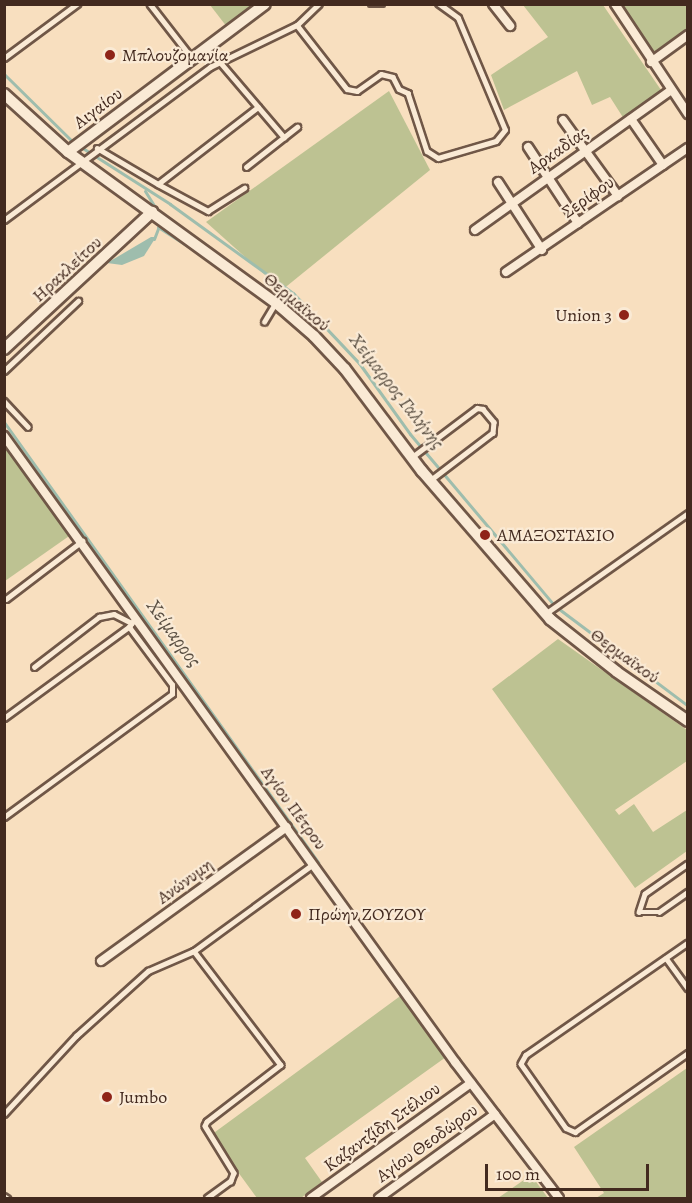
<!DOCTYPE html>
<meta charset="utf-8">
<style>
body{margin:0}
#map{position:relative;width:692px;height:1203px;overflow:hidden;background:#f8dfbf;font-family:Alegreya,serif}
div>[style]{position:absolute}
.green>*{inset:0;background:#bdc292}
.water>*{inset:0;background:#9ebdad}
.stream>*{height:3px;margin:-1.5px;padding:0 1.5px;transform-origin:1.5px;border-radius:1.5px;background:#9ebdad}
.roads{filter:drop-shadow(2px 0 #705747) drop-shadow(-2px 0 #705747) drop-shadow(0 2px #705747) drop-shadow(0 -2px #705747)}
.service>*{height:4.5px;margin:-2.25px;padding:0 2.25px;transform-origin:2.25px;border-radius:2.25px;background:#faead5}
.minor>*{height:8px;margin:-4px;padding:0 4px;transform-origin:4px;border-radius:4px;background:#faead5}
.tertiary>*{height:10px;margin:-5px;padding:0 5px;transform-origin:5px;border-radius:5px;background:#faead5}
.dots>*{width:16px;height:16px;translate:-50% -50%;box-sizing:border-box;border:3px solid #faead5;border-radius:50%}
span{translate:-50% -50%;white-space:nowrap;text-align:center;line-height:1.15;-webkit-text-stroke:4.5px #faead5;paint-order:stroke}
.poi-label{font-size:18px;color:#432a1f}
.left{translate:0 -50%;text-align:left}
.right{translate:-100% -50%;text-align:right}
.street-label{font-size:18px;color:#432a1f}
.water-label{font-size:20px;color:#5a4f42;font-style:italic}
.frame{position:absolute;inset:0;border:6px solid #432a1f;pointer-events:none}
.scale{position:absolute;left:485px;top:1164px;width:164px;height:27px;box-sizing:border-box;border:3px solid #432a1f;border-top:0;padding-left:8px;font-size:18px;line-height:21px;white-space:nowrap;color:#432a1f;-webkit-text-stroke:4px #faead5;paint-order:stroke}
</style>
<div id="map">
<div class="green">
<div style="clip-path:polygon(210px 5px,257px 5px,227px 27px)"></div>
<div style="clip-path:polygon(523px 5px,603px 5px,661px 90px,624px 119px,610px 97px,592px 105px,577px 71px,504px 110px,491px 75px,548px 37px)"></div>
<div style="clip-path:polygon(614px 5px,687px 5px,687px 29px,652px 56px)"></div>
<div style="clip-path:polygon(389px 91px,430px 170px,282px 290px,206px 222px)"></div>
<div style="clip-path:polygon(4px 444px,72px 534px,5px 581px,4px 581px)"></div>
<div style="clip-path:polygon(558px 639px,687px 730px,687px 761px,615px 810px,619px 815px,634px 804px,653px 832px,687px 810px,687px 851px,635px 888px,492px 689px)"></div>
<div style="clip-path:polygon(403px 994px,446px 1057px,305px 1158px,322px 1182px,301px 1198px,257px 1198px,211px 1135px)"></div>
<div style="clip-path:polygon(687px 1068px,687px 1198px,596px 1198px,604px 1193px,574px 1147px)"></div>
<div style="clip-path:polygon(531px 1175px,548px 1198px,498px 1198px)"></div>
</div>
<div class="water">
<div style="clip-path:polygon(151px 237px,156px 237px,144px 256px,122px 265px,107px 263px)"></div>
</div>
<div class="stream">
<div style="left:4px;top:74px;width:100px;rotate:44.6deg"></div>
<div style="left:81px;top:147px;width:106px;rotate:32.6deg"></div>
<div style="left:170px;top:204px;width:152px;rotate:35.9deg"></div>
<div style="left:293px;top:293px;width:96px;rotate:46.7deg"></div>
<div style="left:359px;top:363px;width:87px;rotate:54.3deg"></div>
<div style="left:410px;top:434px;width:225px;rotate:49.9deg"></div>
<div style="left:555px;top:606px;width:166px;rotate:36.9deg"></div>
<div style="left:145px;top:191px;width:26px;rotate:58deg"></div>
<div style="left:158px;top:227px;width:43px;rotate:32.6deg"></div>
<div style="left:154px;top:239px;width:14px;rotate:-69deg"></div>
<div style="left:214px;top:264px;width:41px;rotate:36deg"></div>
<div style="left:353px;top:388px;width:26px;rotate:53deg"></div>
<div style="left:4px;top:422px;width:541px;rotate:54.49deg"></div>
</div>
<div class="roads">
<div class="service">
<div style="left:150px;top:4px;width:68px;rotate:52.1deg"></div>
<div style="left:371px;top:4px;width:11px"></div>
<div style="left:297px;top:25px;width:81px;rotate:52deg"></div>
<div style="left:347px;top:89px;width:10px;rotate:11deg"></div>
<div style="left:357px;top:91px;width:29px;rotate:-35deg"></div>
<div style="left:381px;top:74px;width:12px;rotate:14deg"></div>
<div style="left:393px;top:77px;width:13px;rotate:63deg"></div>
<div style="left:399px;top:89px;width:10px;rotate:24deg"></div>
<div style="left:408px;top:93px;width:61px;rotate:71.9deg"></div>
<div style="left:427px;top:151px;width:13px;rotate:32deg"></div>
<div style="left:438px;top:158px;width:60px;rotate:-16.3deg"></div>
<div style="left:496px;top:141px;width:14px;rotate:-51deg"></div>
<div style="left:505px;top:130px;width:121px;rotate:-112.8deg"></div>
<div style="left:458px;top:18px;width:24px;rotate:-144deg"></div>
<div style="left:4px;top:58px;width:91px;rotate:-36.5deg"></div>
<div style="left:220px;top:62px;width:99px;rotate:49.5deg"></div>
<div style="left:97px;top:148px;width:71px;rotate:30.5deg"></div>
<div style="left:158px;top:184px;width:126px;rotate:-37.6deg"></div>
<div style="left:246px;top:167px;width:65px;rotate:-38.1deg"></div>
<div style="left:158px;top:184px;width:57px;rotate:28.4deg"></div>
<div style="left:208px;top:211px;width:43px;rotate:-32.6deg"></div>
<div style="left:4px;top:220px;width:257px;rotate:-36.6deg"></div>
<div style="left:210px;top:67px;width:97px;rotate:-25.8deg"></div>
<div style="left:297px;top:25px;width:30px;rotate:-44deg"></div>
<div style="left:264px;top:322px;width:21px;rotate:-59deg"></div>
<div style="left:4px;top:371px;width:102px;rotate:-43.4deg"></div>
<div style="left:4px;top:401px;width:35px;rotate:47deg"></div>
<div style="left:412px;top:457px;width:81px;rotate:-37deg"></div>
<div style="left:477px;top:408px;width:6px;rotate:9deg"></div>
<div style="left:483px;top:409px;width:17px;rotate:50deg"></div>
<div style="left:494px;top:422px;width:11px;rotate:95deg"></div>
<div style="left:493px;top:433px;width:79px;rotate:142.7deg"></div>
<div style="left:6px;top:599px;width:96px;rotate:-37.3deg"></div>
<div style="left:545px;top:614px;width:175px;rotate:-35.2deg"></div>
<div style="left:34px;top:667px;width:82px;rotate:-37.6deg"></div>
<div style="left:99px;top:617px;width:15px;rotate:-11deg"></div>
<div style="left:114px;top:614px;width:20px;rotate:27deg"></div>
<div style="left:4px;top:718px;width:155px;rotate:-36.1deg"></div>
<div style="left:129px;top:627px;width:11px;rotate:-56deg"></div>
<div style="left:4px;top:817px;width:208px;rotate:-36.2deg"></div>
<div style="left:172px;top:694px;width:9px;rotate:-90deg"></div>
<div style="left:172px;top:685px;width:72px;rotate:-126.6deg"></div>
<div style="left:688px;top:864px;width:52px;rotate:145.1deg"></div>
<div style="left:645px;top:894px;width:19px;rotate:108deg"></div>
<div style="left:639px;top:912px;width:20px"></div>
<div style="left:659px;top:912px;width:35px;rotate:-35deg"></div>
<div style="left:688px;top:943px;width:197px;rotate:145.3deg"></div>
<div style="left:526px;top:1055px;width:10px;rotate:119deg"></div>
<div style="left:521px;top:1064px;width:78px;rotate:54.9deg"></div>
<div style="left:566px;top:1128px;width:10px;rotate:24deg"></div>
<div style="left:575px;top:1132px;width:138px;rotate:-35deg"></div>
<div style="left:194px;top:951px;width:143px;rotate:52.7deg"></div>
<div style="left:281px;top:1065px;width:93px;rotate:142.4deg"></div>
<div style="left:207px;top:1122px;width:4px;rotate:117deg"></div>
<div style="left:205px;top:1126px;width:55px;rotate:58.3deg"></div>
<div style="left:234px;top:1173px;width:9px;rotate:111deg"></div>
<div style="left:231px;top:1181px;width:29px;rotate:144deg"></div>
<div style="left:666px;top:958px;width:37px;rotate:54deg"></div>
<div style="left:4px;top:1114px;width:106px;rotate:-47.3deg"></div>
<div style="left:76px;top:1036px;width:97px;rotate:-42.1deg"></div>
<div style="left:148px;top:971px;width:50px;rotate:-23.5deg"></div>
<div style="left:194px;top:951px;width:146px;rotate:-36.1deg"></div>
<div style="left:4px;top:1196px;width:4px;rotate:34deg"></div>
</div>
<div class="minor">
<div style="left:493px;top:4px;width:28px;rotate:52deg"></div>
<div style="left:615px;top:4px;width:132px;rotate:56.4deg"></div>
<div style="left:651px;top:62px;width:46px;rotate:-36.1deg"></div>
<div style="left:631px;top:119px;width:56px;rotate:55.2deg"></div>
<div style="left:563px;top:120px;width:94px;rotate:54.1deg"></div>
<div style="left:528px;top:147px;width:91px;rotate:56.7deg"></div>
<div style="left:498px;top:182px;width:81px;rotate:57.1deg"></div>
<div style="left:475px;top:230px;width:239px;rotate:-35.5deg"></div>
<div style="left:506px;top:272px;width:220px;rotate:-34.3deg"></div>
<div style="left:4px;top:436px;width:772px;rotate:54.23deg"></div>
<div style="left:455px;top:1062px;width:171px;rotate:52.6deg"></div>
<div style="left:101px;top:961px;width:229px;rotate:-35.8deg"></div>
<div style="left:311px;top:1198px;width:197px;rotate:-35.7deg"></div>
<div style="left:379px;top:1198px;width:143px;rotate:-35.9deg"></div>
</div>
<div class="tertiary">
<div style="left:4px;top:94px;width:86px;rotate:42.2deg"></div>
<div style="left:68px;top:152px;width:257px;rotate:36deg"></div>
<div style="left:276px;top:303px;width:50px;rotate:41deg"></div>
<div style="left:314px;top:336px;width:45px;rotate:46.8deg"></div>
<div style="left:345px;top:369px;width:128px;rotate:53deg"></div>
<div style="left:422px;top:471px;width:196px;rotate:49.1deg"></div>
<div style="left:550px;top:619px;width:85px;rotate:38.3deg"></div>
<div style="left:617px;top:672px;width:86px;rotate:34.6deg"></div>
<div style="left:68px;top:152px;width:246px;rotate:-36.9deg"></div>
<div style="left:4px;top:349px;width:202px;rotate:-42.8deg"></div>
</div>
</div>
<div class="dots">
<div style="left:110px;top:55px;background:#8f2418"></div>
<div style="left:624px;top:315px;background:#8f2418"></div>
<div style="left:485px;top:535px;background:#8f2418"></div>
<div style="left:296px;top:914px;background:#8f2418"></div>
<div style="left:107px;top:1097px;background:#8f2418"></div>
</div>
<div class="poi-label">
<span class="left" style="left:122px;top:55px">Μπλουζομανία</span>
<span class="right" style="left:612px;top:315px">Union 3</span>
<span class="left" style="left:497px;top:535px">ΑΜΑΞΟΣΤΑΣΙΟ</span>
<span class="left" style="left:308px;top:914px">Πρώην ΖΟΥΖΟΥ</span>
<span class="left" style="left:119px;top:1097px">Jumbo</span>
</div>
<div class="street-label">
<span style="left:98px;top:108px;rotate:-37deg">Αιγαίου</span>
<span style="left:558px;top:150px;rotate:-35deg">Αρκαδίας</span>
<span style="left:588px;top:197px;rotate:-35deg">Σερίφου</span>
<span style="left:67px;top:269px;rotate:-43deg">Ηρακλείτου</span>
<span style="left:297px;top:302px;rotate:40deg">Θερμαϊκού</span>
<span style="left:625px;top:656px;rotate:36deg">Θερμαϊκού</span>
<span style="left:294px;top:808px;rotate:54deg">Αγίου Πέτρου</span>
<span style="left:185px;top:881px;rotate:-36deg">Ανώνυμη</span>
<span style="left:382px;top:1127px;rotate:-36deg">Καζαντζίδη Στέλιου</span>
<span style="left:427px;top:1143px;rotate:-36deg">Αγίου Θεοδώρου</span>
</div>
<div class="water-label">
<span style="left:397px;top:391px;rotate:52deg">Χείμαρρος Γαλήνης</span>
<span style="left:174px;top:633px;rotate:54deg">Χείμαρρος</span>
</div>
<div class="frame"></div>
<div class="scale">100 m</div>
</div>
